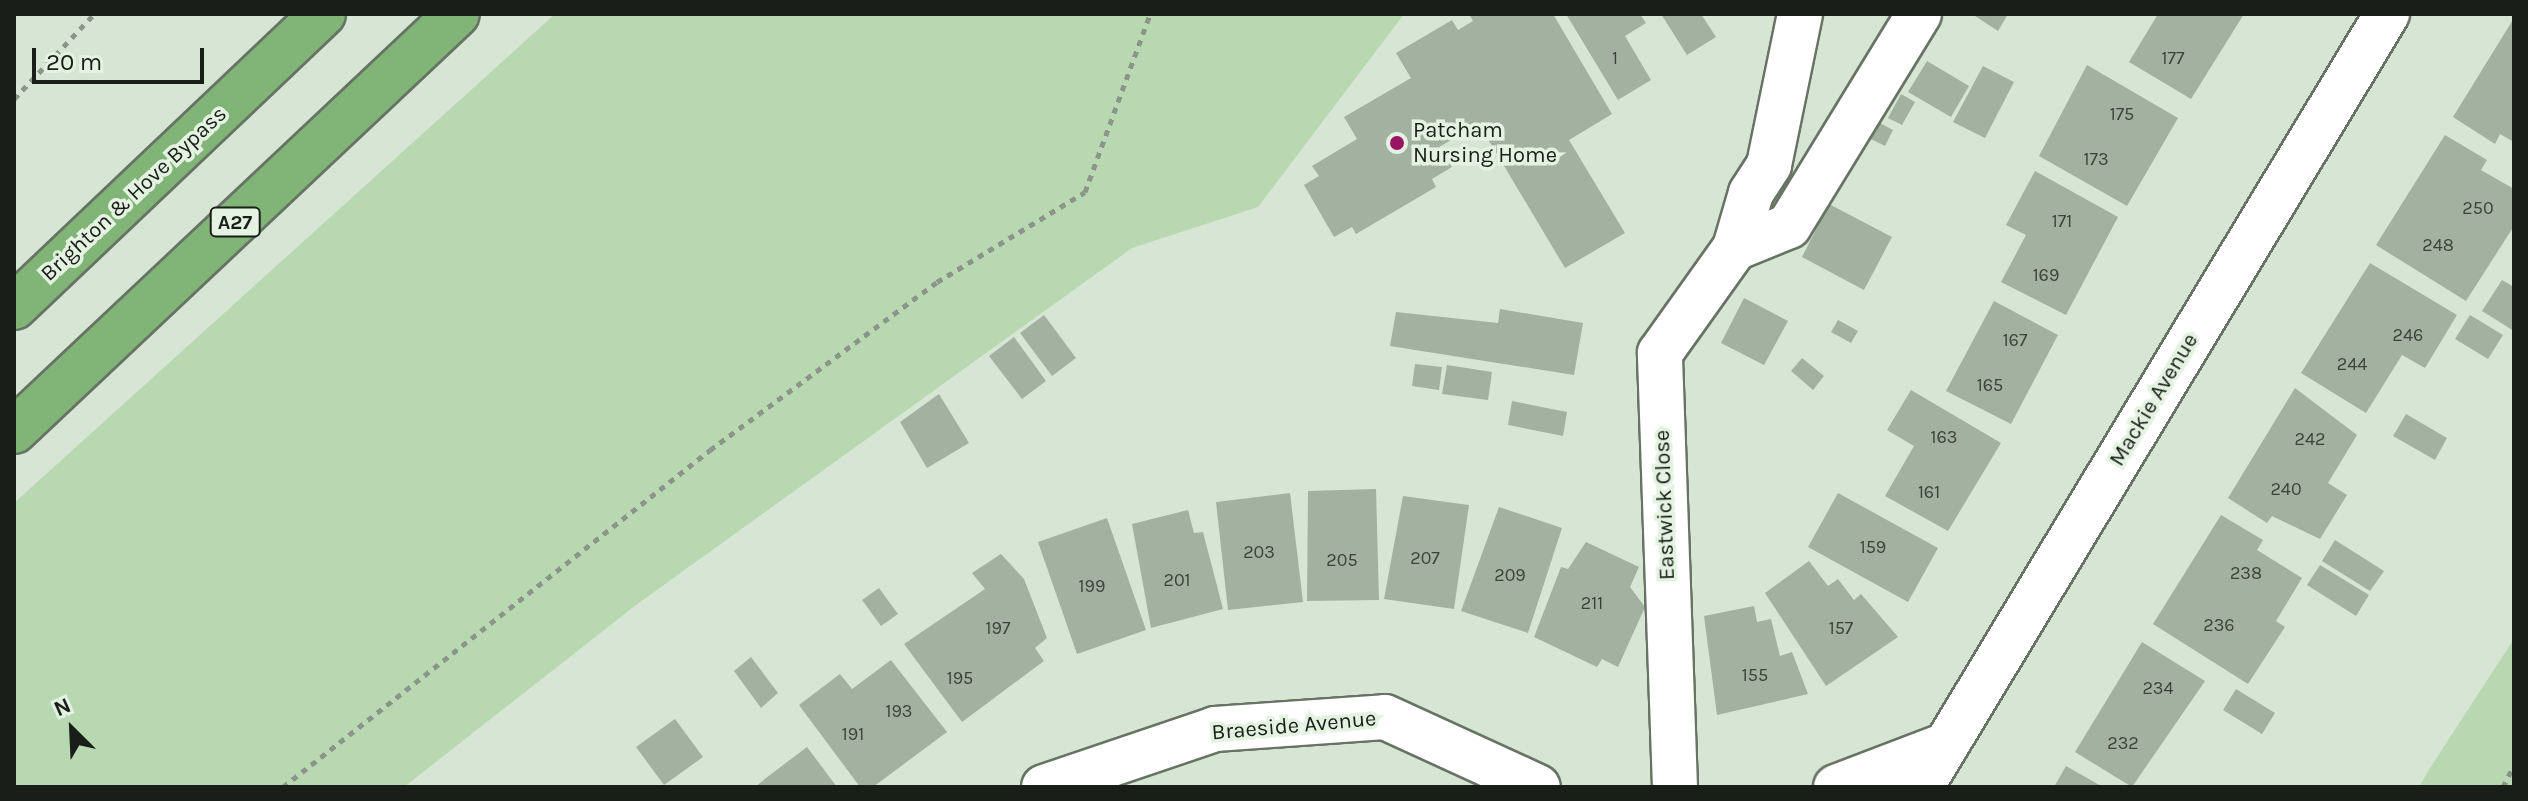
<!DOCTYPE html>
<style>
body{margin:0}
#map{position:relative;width:2528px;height:801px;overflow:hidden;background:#d7e5d4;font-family:Karla,sans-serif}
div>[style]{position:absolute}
.green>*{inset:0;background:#b8d8b1}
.building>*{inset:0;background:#a3b1a1}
.path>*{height:5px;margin-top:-2.5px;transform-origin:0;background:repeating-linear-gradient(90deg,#8b9589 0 6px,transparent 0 12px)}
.roads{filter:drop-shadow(2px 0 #677364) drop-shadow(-2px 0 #677364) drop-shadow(0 2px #677364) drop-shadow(0 -2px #677364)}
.minor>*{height:44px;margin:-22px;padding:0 22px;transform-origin:22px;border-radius:22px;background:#fff}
.highway>*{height:44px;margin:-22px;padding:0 22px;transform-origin:22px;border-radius:22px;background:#81b477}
.dots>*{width:22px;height:22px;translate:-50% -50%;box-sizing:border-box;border:4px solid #e4f3e1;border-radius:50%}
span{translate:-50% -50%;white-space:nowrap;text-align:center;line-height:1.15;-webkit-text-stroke:7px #e4f3e1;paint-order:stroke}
.number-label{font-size:18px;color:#3c433a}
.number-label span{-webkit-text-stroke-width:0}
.shield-label span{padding:2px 6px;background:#e4f3e1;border:2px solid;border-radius:6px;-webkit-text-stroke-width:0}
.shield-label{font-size:20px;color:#191e18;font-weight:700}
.poi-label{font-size:22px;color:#191e18}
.left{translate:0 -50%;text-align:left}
.street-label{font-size:22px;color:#191e18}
.frame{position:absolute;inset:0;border:16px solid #191e18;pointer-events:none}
.north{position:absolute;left:32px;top:689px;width:80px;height:80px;-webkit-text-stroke:6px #e4f3e1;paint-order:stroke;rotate:336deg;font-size:22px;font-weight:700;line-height:32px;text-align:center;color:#191e18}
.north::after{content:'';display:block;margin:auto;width:28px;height:36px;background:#191e18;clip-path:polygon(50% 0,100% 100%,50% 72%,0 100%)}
.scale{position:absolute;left:32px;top:48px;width:172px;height:36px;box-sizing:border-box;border:4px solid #191e18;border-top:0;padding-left:10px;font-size:24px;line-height:28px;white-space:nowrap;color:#191e18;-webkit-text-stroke:6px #e4f3e1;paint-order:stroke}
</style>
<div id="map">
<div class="green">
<div style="clip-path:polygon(555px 14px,1404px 14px,1258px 207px,1132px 248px,636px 605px,404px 787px,14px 787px,14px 503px)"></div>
<div style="clip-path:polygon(2514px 639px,2514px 787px,2419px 787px,2430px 768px)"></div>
</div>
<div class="building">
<div style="clip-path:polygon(1469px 14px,1553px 14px,1612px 114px,1569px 140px,1625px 233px,1565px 268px,1479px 124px,1439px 147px,1452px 167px,1432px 179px,1436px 187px,1356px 234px,1352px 227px,1334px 237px,1304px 185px,1319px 176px,1312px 166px,1357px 139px,1344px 117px,1411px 78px,1396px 53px,1452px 20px,1458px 30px,1473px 21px)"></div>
<div style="clip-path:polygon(1566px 14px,1640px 14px,1646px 23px,1625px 36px,1651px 80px,1618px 100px)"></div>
<div style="clip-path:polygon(1661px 14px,1701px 14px,1716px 37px,1687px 55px)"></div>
<div style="clip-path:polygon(1972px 14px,2008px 14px,1998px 31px)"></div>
<div style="clip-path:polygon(2158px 14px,2244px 14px,2191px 99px,2129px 62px)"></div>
<div style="clip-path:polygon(2514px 18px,2514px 142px,2500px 134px,2495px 144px,2453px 117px)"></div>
<div style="clip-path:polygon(1927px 61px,1969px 86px,1951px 117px,1908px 92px)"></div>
<div style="clip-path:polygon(2087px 65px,2178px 118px,2127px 206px,2039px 156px)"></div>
<div style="clip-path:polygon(1983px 66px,2014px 82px,1985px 138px,1953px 122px)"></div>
<div style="clip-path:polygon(1901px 94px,1915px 102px,1902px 125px,1888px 118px)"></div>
<div style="clip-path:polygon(1880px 123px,1893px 130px,1885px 146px,1871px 139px)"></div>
<div style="clip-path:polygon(2445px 135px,2487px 160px,2481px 170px,2514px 189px,2514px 226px,2466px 301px,2376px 245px)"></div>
<div style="clip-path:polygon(2035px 171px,2118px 217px,2066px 315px,2001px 282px,2026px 235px,2006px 225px)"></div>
<div style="clip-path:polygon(1829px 204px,1892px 237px,1864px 290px,1802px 257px)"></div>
<div style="clip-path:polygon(2370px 263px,2457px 315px,2425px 368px,2402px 355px,2366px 413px,2301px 373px)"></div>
<div style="clip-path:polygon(2502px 280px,2514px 287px,2514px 331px,2482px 311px)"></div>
<div style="clip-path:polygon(1744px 298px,1788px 321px,1764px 365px,1721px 343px)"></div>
<div style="clip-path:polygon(1994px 301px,2058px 335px,2011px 424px,1946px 391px)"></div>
<div style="clip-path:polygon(1500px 309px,1583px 323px,1574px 375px,1390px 346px,1396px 312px,1498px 323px)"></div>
<div style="clip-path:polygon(1044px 315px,1076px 358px,1052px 376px,1020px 333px)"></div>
<div style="clip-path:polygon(2470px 315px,2503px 335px,2488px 359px,2455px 339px)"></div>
<div style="clip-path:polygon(1838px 320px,1858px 331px,1851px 343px,1831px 332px)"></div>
<div style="clip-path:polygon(1014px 337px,1046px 381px,1022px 399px,989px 356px)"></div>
<div style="clip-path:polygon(1802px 358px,1824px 376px,1813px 390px,1791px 371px)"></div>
<div style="clip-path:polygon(1415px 364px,1442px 367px,1439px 390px,1412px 386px)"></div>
<div style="clip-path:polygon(1447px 365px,1492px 372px,1488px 400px,1442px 394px)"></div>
<div style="clip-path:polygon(2295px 388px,2357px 435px,2328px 483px,2347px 495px,2320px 539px,2272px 516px,2267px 523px,2228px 498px)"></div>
<div style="clip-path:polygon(1911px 390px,2001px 443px,1948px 531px,1885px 496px,1914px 446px,1887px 430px)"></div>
<div style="clip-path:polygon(939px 394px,969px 443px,927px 468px,900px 422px)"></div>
<div style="clip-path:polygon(1512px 401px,1567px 412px,1563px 436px,1508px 425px)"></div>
<div style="clip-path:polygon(2406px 414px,2447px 438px,2435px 460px,2393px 436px)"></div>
<div style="clip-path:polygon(1376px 489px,1379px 600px,1307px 601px,1308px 491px)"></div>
<div style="clip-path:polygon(1290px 493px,1303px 602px,1228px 610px,1216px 502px)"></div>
<div style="clip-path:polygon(1838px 493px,1938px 548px,1908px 602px,1808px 547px)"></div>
<div style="clip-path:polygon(1403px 496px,1469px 505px,1454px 609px,1384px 599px)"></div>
<div style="clip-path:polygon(1499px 507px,1562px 528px,1528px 633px,1461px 611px)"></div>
<div style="clip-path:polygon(1188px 510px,1194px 533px,1203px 532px,1223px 609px,1151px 628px,1132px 524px)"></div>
<div style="clip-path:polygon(2221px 515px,2263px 540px,2257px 550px,2302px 578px,2276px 621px,2285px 627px,2248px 684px,2153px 624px)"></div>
<div style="clip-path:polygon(1107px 518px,1146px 630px,1077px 654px,1038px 542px)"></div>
<div style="clip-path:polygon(2335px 540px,2384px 571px,2370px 591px,2322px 561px)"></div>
<div style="clip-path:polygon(1586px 542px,1639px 567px,1630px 587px,1645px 607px,1618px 667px,1602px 659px,1597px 667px,1534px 637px,1561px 567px,1568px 569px)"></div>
<div style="clip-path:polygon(1001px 554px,1024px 579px,1047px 638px,1035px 648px,1044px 661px,962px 722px,904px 644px,985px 589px,972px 573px)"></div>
<div style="clip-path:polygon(1809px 561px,1828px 586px,1838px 579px,1854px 600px,1861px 594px,1898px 637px,1826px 686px,1765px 593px)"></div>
<div style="clip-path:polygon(2320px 565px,2369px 595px,2356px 616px,2307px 585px)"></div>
<div style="clip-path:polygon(879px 588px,898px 614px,881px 626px,862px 600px)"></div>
<div style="clip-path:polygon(1754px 606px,1757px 622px,1771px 619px,1780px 656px,1792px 652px,1808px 694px,1717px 715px,1704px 616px)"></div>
<div style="clip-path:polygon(2142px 642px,2205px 681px,2132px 787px,2075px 752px)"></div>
<div style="clip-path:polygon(751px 657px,778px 693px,761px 708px,734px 671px)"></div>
<div style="clip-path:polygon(891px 660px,947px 732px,873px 787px,860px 787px,799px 705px,840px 674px,852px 689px)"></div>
<div style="clip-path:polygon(2236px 689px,2275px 713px,2262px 734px,2223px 710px)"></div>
<div style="clip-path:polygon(675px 719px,703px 757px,664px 785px,636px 747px)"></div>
<div style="clip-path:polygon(807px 747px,837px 787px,755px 787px,766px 778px)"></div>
<div style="clip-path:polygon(2066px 766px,2103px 787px,2054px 787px)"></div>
</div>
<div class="path">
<div style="left:14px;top:99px;width:117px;rotate:-46.7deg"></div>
<div style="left:283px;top:787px;width:544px;rotate:-38.28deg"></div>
<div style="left:710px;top:450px;width:282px;rotate:-36.5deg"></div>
<div style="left:937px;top:282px;width:173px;rotate:-31.3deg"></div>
<div style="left:1085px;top:192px;width:189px;rotate:-69.9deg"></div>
<div style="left:2503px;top:787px;width:25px;rotate:-63deg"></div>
</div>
<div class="roads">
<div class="minor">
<div style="left:1735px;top:248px;width:58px;rotate:-22.2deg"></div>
<div style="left:1789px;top:226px;width:249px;rotate:-58.5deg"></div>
<div style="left:1044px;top:787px;width:181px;rotate:-18.7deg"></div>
<div style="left:1215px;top:729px;width:170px;rotate:-4deg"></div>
<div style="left:1385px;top:717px;width:168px;rotate:24.6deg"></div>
<div style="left:1675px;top:787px;width:434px;rotate:-92deg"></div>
<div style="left:1660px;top:353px;width:129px;rotate:-54.5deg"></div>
<div style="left:1735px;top:248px;width:57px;rotate:-73.8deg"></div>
<div style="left:1751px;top:193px;width:33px;rotate:-57deg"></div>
<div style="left:1769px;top:165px;width:154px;rotate:-78.4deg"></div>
<div style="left:1836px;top:787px;width:118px;rotate:-20.9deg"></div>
<div style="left:1921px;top:787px;width:903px;rotate:-58.92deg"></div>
</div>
<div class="highway">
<div style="left:14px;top:307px;width:426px;rotate:-43.5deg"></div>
<div style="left:14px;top:431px;width:608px;rotate:-43.27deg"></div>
</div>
</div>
<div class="dots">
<div style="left:1397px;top:143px;background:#9a1365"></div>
</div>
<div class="number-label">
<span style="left:1615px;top:58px">1</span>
<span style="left:2173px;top:58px">177</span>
<span style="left:2122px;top:114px">175</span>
<span style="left:2096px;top:159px">173</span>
<span style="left:2478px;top:208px">250</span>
<span style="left:2062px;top:221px">171</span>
<span style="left:2438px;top:245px">248</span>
<span style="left:2046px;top:275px">169</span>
<span style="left:2408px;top:335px">246</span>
<span style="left:2015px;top:340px">167</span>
<span style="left:2352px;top:364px">244</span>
<span style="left:1990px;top:385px">165</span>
<span style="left:1944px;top:437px">163</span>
<span style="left:2310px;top:439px">242</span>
<span style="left:2286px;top:489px">240</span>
<span style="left:1929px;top:492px">161</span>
<span style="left:1873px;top:547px">159</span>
<span style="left:1259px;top:552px">203</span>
<span style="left:1425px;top:558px">207</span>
<span style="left:1342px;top:560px">205</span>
<span style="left:2246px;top:573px">238</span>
<span style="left:1510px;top:575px">209</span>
<span style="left:1177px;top:580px">201</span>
<span style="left:1092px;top:586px">199</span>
<span style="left:1592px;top:603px">211</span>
<span style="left:2219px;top:625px">236</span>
<span style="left:998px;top:628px">197</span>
<span style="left:1841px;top:628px">157</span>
<span style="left:1755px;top:675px">155</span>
<span style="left:960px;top:678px">195</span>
<span style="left:2158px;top:688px">234</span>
<span style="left:899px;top:711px">193</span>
<span style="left:853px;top:734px">191</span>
<span style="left:2123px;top:743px">232</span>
</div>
<div class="shield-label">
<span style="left:235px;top:222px">A27</span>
</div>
<div class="poi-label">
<span class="left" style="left:1413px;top:143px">Patcham<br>Nursing Home</span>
</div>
<div class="street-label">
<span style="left:134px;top:194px;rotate:-43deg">Brighton &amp; Hove Bypass</span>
<span style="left:2154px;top:400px;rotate:-59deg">Mackie Avenue</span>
<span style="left:1665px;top:505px;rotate:-92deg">Eastwick Close</span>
<span style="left:1294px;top:726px;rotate:-5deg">Braeside Avenue</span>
</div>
<div class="frame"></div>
<div class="north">N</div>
<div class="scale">20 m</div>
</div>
